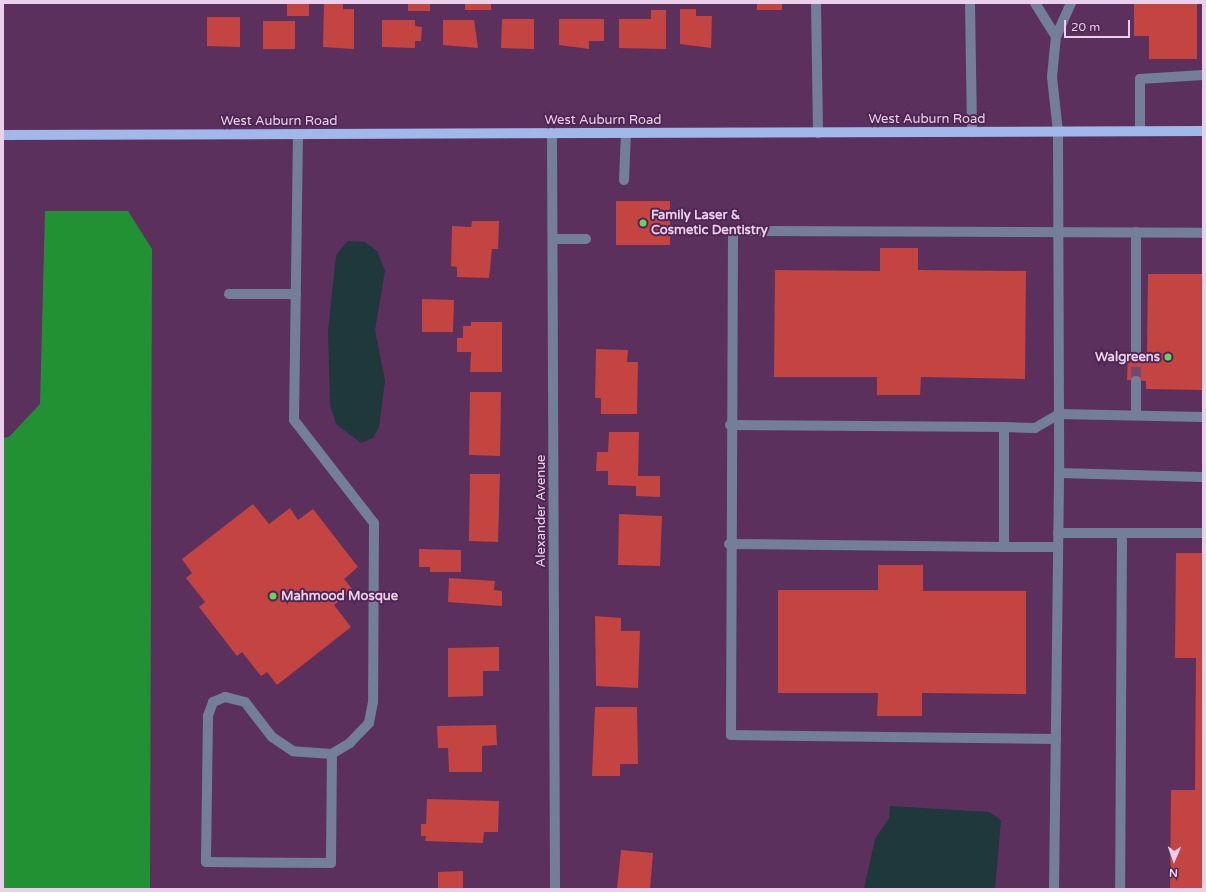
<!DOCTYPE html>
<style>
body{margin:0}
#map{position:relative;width:1206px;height:892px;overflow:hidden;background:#5b305d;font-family:"Varela Round",sans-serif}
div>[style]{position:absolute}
.forest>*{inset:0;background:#229134}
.water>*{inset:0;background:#1e383b}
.building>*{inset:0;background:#c34441}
.minor-tunnel>*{height:10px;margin-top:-5px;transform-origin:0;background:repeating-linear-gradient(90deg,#704872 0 10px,transparent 0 15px)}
.minor>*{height:10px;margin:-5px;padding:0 5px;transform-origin:5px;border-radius:5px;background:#737f98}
.major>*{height:10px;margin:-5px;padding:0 5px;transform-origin:5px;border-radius:5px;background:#a0b8ea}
.dots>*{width:11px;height:11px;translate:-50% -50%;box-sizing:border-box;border:2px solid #4f2652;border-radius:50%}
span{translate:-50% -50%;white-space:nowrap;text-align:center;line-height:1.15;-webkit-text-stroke:4px #4f2652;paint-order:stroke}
.street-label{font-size:13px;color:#ead0ea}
.poi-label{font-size:13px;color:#ead0ea;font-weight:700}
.left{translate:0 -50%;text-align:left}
.right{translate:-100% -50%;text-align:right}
.frame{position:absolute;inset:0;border:4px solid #ead0ea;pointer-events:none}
.north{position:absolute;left:1154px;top:840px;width:40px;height:40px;-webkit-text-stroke:3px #4f2652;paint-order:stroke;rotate:182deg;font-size:11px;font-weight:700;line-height:16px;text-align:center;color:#ead0ea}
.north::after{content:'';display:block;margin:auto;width:14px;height:18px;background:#ead0ea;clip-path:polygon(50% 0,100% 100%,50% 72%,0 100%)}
.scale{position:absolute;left:1064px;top:20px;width:66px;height:18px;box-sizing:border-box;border:2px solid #ead0ea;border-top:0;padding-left:5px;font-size:12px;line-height:14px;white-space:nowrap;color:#ead0ea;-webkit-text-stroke:3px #4f2652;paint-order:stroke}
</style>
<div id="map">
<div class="forest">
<div style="clip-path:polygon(45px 211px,128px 211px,152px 249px,150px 889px,3px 889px,3px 438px,9px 437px,40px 404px)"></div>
</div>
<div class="water">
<div style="clip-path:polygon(348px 241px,365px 242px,377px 251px,385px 271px,375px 330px,385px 381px,379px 427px,373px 438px,361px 443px,336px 424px,330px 405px,328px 331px,336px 255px)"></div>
<div style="clip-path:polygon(890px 806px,989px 812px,1001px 820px,995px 889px,864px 889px,875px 839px,889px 818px)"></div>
</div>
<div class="building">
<div style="clip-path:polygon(287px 3px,309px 3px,309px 16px,287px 16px)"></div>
<div style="clip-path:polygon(324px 3px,343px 3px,343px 9px,354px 9px,354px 49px,323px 47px)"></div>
<div style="clip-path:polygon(408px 3px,430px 3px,430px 11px,408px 11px)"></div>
<div style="clip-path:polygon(465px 3px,491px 3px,491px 10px,465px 10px)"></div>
<div style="clip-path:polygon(757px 3px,782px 3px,782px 10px,757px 10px)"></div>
<div style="clip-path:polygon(1134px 3px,1197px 3px,1197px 59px,1149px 59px,1149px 36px,1134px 36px)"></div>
<div style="clip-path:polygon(680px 9px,696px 9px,696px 16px,712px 16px,711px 48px,680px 44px)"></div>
<div style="clip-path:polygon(651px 10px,666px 10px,666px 49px,619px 48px,619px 19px,651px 19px)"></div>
<div style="clip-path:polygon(207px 17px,240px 17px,240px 47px,207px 46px)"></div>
<div style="clip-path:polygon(502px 19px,534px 19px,534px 49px,501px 48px)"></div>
<div style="clip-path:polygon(559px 19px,604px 19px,604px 41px,589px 41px,589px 49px,559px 45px)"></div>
<div style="clip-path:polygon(382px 20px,415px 20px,415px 26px,422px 27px,421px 41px,415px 41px,415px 48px,382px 47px)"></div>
<div style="clip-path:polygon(443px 20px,474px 20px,478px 48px,443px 45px)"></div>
<div style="clip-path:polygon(263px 21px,295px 21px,295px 49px,263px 49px)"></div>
<div style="clip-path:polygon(616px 201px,670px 201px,670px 245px,616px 245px)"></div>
<div style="clip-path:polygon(472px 221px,499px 221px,498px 249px,492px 249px,489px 278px,457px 277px,457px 267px,451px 266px,452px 226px,471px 227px)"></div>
<div style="clip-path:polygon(880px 248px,918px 248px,918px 270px,1026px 271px,1025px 379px,921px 377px,920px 395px,877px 395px,877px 377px,774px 377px,775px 270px,880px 271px)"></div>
<div style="clip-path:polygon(1148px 274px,1203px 274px,1203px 390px,1146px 389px,1146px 381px,1127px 380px,1128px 352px,1147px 352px)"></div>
<div style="clip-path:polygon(422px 299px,454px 300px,453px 332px,422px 332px)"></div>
<div style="clip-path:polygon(471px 322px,502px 322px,502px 372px,470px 372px,471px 352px,457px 352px,457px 338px,463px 338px,463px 326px,471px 326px)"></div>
<div style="clip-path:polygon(596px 349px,628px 350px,627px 362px,638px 362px,637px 414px,601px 414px,601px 398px,595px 398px)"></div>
<div style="clip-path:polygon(470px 392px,501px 392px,500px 456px,469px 455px)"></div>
<div style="clip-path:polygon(609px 432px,639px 432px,638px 476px,660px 476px,660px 497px,636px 496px,636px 486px,608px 485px,608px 471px,596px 471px,597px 452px,608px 452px)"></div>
<div style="clip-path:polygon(470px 474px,500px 474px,498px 542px,469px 541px)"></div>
<div style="clip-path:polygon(253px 504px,269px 524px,290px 508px,298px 520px,313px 509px,358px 567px,344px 579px,353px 590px,334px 605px,351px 627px,277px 685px,267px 672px,261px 676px,242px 652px,237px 656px,199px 607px,205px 602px,186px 578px,192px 573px,182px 559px)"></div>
<div style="clip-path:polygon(619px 514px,662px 516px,660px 566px,618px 565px)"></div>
<div style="clip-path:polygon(419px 549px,461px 550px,461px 572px,430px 572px,430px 567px,419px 567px)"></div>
<div style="clip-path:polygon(1176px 553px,1203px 553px,1203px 889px,1170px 889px,1171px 790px,1195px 790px,1196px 658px,1175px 658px)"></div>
<div style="clip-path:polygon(878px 565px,923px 565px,923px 591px,1026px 591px,1026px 694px,922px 693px,922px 716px,877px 716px,878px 693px,778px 693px,778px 590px,878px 590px)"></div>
<div style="clip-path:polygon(449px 578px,495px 581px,494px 590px,502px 591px,502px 606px,448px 602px)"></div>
<div style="clip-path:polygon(595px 616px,621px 618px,621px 631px,640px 631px,638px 688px,596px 686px)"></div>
<div style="clip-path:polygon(499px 647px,499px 671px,483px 671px,483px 696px,448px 697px,448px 648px)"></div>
<div style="clip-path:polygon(595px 707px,637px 707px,638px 764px,620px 764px,620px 776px,592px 776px)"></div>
<div style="clip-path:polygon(496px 725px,497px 745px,482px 746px,482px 772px,449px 772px,448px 748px,438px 748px,437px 726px)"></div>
<div style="clip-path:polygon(427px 799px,499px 801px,498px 832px,484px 832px,483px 843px,425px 841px,426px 836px,421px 836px,421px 824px,426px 824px)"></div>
<div style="clip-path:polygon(621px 850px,653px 853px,650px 889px,617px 889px)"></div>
<div style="clip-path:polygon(463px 871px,463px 889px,438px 889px,438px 872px)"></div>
</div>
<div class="minor-tunnel">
<div style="left:1136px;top:352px;width:29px;rotate:90deg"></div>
</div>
<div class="minor">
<div style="left:816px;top:3px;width:130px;rotate:89.1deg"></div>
<div style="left:970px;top:3px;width:129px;rotate:89.1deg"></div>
<div style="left:1035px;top:3px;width:39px;rotate:58deg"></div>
<div style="left:1071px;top:3px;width:36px;rotate:114deg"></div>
<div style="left:1056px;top:36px;width:41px;rotate:95.6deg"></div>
<div style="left:1052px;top:77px;width:54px;rotate:83.7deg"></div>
<div style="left:1058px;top:131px;width:342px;rotate:89.8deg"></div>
<div style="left:1059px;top:473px;width:144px;rotate:1.6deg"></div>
<div style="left:1140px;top:131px;width:52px;rotate:-90deg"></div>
<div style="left:1140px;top:79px;width:63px;rotate:-3.6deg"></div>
<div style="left:552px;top:133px;width:756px;rotate:89.77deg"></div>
<div style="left:298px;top:134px;width:286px;rotate:90.8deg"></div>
<div style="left:294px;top:420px;width:130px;rotate:52.2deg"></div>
<div style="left:374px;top:523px;width:179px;rotate:90.3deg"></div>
<div style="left:373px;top:702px;width:21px;rotate:101deg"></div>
<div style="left:369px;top:723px;width:28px;rotate:134deg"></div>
<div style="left:350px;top:743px;width:21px;rotate:149deg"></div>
<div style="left:332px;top:754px;width:39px;rotate:-176deg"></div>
<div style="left:293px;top:751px;width:25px;rotate:-146deg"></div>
<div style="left:272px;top:737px;width:44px;rotate:-127.6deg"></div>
<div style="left:245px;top:702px;width:21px;rotate:-166deg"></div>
<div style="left:225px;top:697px;width:13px;rotate:157deg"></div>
<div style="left:213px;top:702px;width:15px;rotate:110deg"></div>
<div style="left:208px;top:716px;width:146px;rotate:90.8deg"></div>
<div style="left:206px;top:862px;width:125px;rotate:0.5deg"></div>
<div style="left:331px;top:863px;width:109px;rotate:-89.5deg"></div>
<div style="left:624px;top:180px;width:47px;rotate:-87.6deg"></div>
<div style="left:1136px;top:232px;width:120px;rotate:90deg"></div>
<div style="left:554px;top:239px;width:32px"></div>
<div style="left:229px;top:294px;width:67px"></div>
<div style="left:1136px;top:381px;width:34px;rotate:90deg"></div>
<div style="left:730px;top:425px;width:274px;rotate:0.4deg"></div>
<div style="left:1004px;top:427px;width:120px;rotate:90deg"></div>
<div style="left:1004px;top:547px;width:54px"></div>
<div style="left:1004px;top:427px;width:31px;rotate:2deg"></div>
<div style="left:1035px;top:428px;width:28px;rotate:-30deg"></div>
<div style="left:1059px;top:414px;width:144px;rotate:1.2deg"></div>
<div style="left:1058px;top:533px;width:64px"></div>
<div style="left:1122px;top:533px;width:356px;rotate:90.3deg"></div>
<div style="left:1122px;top:533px;width:81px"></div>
<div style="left:729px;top:544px;width:275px;rotate:0.6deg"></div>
<div style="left:1056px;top:739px;width:325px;rotate:-179.3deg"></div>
<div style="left:731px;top:735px;width:504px;rotate:-89.77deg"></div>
<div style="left:733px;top:231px;width:470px;rotate:0.2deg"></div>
<div style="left:1054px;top:889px;width:416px;rotate:-89.3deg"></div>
</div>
<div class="major">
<div style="left:3px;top:135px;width:1200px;rotate:-0.19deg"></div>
</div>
<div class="dots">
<div style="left:643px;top:223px;background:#60d56a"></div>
<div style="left:1168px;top:357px;background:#60d56a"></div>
<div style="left:273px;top:596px;background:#60d56a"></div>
</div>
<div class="street-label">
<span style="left:927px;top:119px">West Auburn Road</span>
<span style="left:603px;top:120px">West Auburn Road</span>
<span style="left:279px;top:121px">West Auburn Road</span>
<span style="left:541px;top:511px;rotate:-90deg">Alexander Avenue</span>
</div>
<div class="poi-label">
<span class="left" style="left:651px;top:223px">Family Laser &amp;<br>Cosmetic Dentistry</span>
<span class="right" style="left:1160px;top:357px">Walgreens</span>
<span class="left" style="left:281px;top:596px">Mahmood Mosque</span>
</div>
<div class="frame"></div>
<div class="north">N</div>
<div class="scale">20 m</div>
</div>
